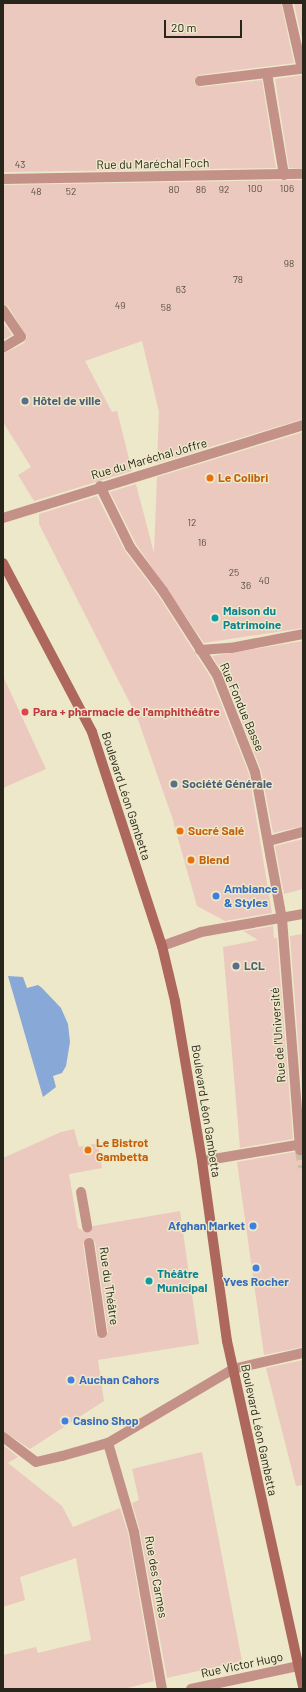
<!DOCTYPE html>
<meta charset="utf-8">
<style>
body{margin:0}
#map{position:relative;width:306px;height:1692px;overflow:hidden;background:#ede8c9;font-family:Barlow,sans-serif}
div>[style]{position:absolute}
.water>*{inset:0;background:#88a8d8}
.building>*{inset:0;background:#ebc9be}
.street-tunnel>*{height:10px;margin-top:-5px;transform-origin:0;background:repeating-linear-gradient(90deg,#c6c1a6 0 10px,transparent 0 15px)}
.street>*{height:10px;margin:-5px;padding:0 5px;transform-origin:5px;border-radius:5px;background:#c49189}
.secondary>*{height:10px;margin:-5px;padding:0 5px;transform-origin:5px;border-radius:5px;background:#ae675c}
.dots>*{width:11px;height:11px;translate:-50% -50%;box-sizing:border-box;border:2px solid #ede8c9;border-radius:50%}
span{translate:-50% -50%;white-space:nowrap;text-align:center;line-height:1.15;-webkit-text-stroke:3px #ede8c9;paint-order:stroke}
.number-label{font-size:10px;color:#594f43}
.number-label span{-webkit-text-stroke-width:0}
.street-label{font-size:12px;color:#28261a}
.service-label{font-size:12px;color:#4e5e75;font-weight:700}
.left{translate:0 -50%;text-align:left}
.food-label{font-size:12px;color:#c56008;font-weight:700}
.culture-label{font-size:12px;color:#0d838f;font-weight:700}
.health-label{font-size:12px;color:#be3a42;font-weight:700}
.shop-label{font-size:12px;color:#366cbe;font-weight:700}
.right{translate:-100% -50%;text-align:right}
.frame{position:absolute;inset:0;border:4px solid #28261a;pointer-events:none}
.scale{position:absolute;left:164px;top:20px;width:78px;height:18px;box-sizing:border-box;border:2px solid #28261a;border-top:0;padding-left:5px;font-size:12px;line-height:14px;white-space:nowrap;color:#28261a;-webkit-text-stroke:3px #ede8c9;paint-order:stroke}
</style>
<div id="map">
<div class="water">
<div style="clip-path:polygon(8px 976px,23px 977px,27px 988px,38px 985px,42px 988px,61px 1008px,68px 1024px,70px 1042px,66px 1066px,62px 1073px,53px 1076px,56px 1087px,43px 1097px)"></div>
</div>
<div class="building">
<div style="clip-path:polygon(3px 3px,281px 3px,294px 63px,199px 75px,194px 81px,201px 87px,262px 80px,276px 168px,3px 172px)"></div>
<div style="clip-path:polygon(294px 3px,303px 3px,303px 44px)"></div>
<div style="clip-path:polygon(303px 75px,303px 168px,289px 168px,275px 79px)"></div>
<div style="clip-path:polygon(303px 180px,303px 419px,157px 463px,159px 412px,142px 341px,85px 361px,112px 412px,117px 411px,132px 471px,34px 501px,18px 475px,31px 467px,3px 422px,3px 354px,24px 343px,27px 337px,8px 306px,3px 304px,3px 185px)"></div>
<div style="clip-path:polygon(3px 322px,12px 335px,3px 340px)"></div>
<div style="clip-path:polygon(303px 432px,303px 628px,204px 643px,136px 544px,110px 492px,136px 484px,154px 553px,157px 477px)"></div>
<div style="clip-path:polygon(97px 496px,125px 551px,158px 595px,211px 678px,249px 774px,272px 913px,225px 921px,197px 906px,172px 817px,137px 717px,39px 524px,39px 514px)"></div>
<div style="clip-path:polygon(303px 641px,303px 826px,273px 833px,261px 770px,223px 673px,212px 656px)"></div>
<div style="clip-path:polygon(3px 676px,46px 769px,3px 788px)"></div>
<div style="clip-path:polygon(303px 839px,303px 889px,284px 894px,275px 846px)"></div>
<div style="clip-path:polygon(273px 926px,274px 938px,277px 938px,293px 1139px,240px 1148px,223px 947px,258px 940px,243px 931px)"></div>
<div style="clip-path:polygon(303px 934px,303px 1105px,290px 936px)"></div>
<div style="clip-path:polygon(evenodd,74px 1129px,79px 1147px,98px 1143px,102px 1168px,69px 1174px,78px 1228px,88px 1233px,93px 1226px,180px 1211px,199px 1344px,98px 1360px,104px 1401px,30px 1449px,3px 1431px,3px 1158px,61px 1132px,74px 1129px,88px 1237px,95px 1242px,108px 1332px,103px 1339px,96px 1334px,83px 1244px,88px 1237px)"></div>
<div style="clip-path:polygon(294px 1152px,303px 1156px,303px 1347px,264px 1355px,237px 1162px)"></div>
<div style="clip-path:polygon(303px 1360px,303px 1485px,296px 1486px,266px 1368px)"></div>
<div style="clip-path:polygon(3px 1445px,18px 1457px,8px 1463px,62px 1506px,73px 1527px,120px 1508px,128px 1533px,154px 1681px,124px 1689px,3px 1689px,3px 1655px,36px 1647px,38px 1653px,91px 1640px,76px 1558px,20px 1577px,25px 1600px,3px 1607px)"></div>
<div style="clip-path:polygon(202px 1452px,242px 1661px,167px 1678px,140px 1531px,132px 1503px,139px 1500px,132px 1469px)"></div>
</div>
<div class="street-tunnel">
<div style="left:300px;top:1150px;width:18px;rotate:81deg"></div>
</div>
<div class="street">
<div style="left:200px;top:81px;width:67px;rotate:-6.8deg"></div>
<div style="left:284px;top:175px;width:103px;rotate:-99.5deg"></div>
<div style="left:267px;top:73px;width:35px;rotate:-7deg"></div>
<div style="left:302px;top:69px;width:68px;rotate:-102.8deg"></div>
<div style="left:3px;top:179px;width:300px;rotate:-1deg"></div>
<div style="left:3px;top:310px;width:32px;rotate:56deg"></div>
<div style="left:21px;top:337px;width:21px;rotate:149deg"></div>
<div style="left:100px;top:486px;width:68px;rotate:63.8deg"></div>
<div style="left:130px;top:547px;width:55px;rotate:53.1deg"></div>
<div style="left:163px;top:591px;width:100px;rotate:57.3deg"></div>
<div style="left:217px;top:675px;width:104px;rotate:68.6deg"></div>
<div style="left:255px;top:772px;width:149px;rotate:79.6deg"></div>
<div style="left:282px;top:919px;width:232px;rotate:85.5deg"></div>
<div style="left:3px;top:518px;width:314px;rotate:-17.2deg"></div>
<div style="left:200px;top:650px;width:31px;rotate:-4deg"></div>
<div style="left:231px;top:648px;width:73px;rotate:-11deg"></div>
<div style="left:269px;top:841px;width:35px;rotate:-15deg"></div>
<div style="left:162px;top:946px;width:41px;rotate:-19.7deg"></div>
<div style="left:201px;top:932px;width:104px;rotate:-10deg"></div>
<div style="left:202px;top:1161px;width:102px;rotate:-9.6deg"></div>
<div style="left:81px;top:1192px;width:36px;rotate:80deg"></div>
<div style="left:89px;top:1243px;width:91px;rotate:81.8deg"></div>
<div style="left:3px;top:1437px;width:41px;rotate:37.1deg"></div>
<div style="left:36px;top:1462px;width:27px;rotate:-13deg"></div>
<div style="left:62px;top:1456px;width:48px;rotate:-15.8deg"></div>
<div style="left:108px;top:1443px;width:145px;rotate:-30.6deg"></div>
<div style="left:233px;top:1369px;width:72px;rotate:-12.9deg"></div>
<div style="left:108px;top:1443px;width:93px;rotate:73.7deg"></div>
<div style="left:134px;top:1532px;width:159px;rotate:79.9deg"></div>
<div style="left:191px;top:1689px;width:115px;rotate:-12.1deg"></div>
</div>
<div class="secondary">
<div style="left:3px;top:563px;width:191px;rotate:62.2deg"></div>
<div style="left:92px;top:732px;width:225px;rotate:71.9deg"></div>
<div style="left:162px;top:946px;width:57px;rotate:76.7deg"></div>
<div style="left:175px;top:1001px;width:162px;rotate:80.4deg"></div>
<div style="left:202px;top:1161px;width:182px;rotate:82.1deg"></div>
<div style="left:227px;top:1341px;width:355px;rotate:77.6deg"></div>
</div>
<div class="dots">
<div style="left:25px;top:401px;background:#5c6f8a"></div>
<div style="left:210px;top:478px;background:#e8710a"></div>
<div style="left:215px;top:618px;background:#0f9aa8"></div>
<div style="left:25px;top:712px;background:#e0444e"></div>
<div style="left:174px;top:784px;background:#5c6f8a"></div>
<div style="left:180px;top:831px;background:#e8710a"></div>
<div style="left:191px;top:860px;background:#e8710a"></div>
<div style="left:216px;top:896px;background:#3f7fe0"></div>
<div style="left:236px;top:966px;background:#5c6f8a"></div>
<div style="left:88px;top:1150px;background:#e8710a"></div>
<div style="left:253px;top:1226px;background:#3f7fe0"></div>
<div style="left:256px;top:1268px;background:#3f7fe0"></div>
<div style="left:149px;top:1281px;background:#0f9aa8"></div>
<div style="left:71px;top:1380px;background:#3f7fe0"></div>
<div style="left:65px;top:1421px;background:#3f7fe0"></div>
</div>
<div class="number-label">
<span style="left:20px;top:165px">43</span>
<span style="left:255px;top:189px">100</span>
<span style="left:287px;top:189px">106</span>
<span style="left:174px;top:190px">80</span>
<span style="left:201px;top:190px">86</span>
<span style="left:224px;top:190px">92</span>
<span style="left:36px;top:192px">48</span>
<span style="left:71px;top:192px">52</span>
<span style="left:289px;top:264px">98</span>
<span style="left:238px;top:280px">78</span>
<span style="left:181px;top:290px">63</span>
<span style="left:120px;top:306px">49</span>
<span style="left:166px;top:308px">58</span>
<span style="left:192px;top:523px">12</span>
<span style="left:202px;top:543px">16</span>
<span style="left:234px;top:573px">25</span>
<span style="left:264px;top:581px">40</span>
<span style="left:246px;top:586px">36</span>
</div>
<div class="street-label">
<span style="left:153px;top:164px;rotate:-1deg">Rue du Maréchal Foch</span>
<span style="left:149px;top:459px;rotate:-16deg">Rue du Maréchal Joffre</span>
<span style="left:242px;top:707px;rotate:67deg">Rue Fondue Basse</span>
<span style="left:126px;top:796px;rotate:72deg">Boulevard Léon Gambetta</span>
<span style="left:278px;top:1035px;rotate:-94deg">Rue de l'Université</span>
<span style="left:206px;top:1111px;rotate:81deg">Boulevard Léon Gambetta</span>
<span style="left:109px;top:1286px;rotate:82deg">Rue du Théâtre</span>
<span style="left:259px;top:1430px;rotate:78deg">Boulevard Léon Gambetta</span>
<span style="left:156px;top:1577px;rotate:80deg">Rue des Carmes</span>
<span style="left:242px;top:1665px;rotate:-12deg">Rue Victor Hugo</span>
</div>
<div class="service-label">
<span class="left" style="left:33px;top:401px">Hôtel de ville</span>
<span class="left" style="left:182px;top:784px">Société Générale</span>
<span class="left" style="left:244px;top:966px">LCL</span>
</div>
<div class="food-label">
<span class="left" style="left:218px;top:478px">Le Colibri</span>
<span class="left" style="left:188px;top:831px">Sucré Salé</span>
<span class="left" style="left:199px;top:860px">Blend</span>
<span class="left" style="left:96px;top:1150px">Le Bistrot<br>Gambetta</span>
</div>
<div class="culture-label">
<span class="left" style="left:223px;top:618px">Maison du<br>Patrimoine</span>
<span class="left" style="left:157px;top:1281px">Théâtre<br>Municipal</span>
</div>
<div class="health-label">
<span class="left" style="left:33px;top:712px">Para + pharmacie de l'amphithéâtre</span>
</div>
<div class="shop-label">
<span class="left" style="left:224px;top:896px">Ambiance<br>&amp; Styles</span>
<span class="right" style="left:245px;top:1226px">Afghan Market</span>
<span style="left:256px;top:1282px">Yves Rocher</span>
<span class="left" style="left:79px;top:1380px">Auchan Cahors</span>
<span class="left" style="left:73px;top:1421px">Casino Shop</span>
</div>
<div class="frame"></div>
<div class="scale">20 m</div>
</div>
